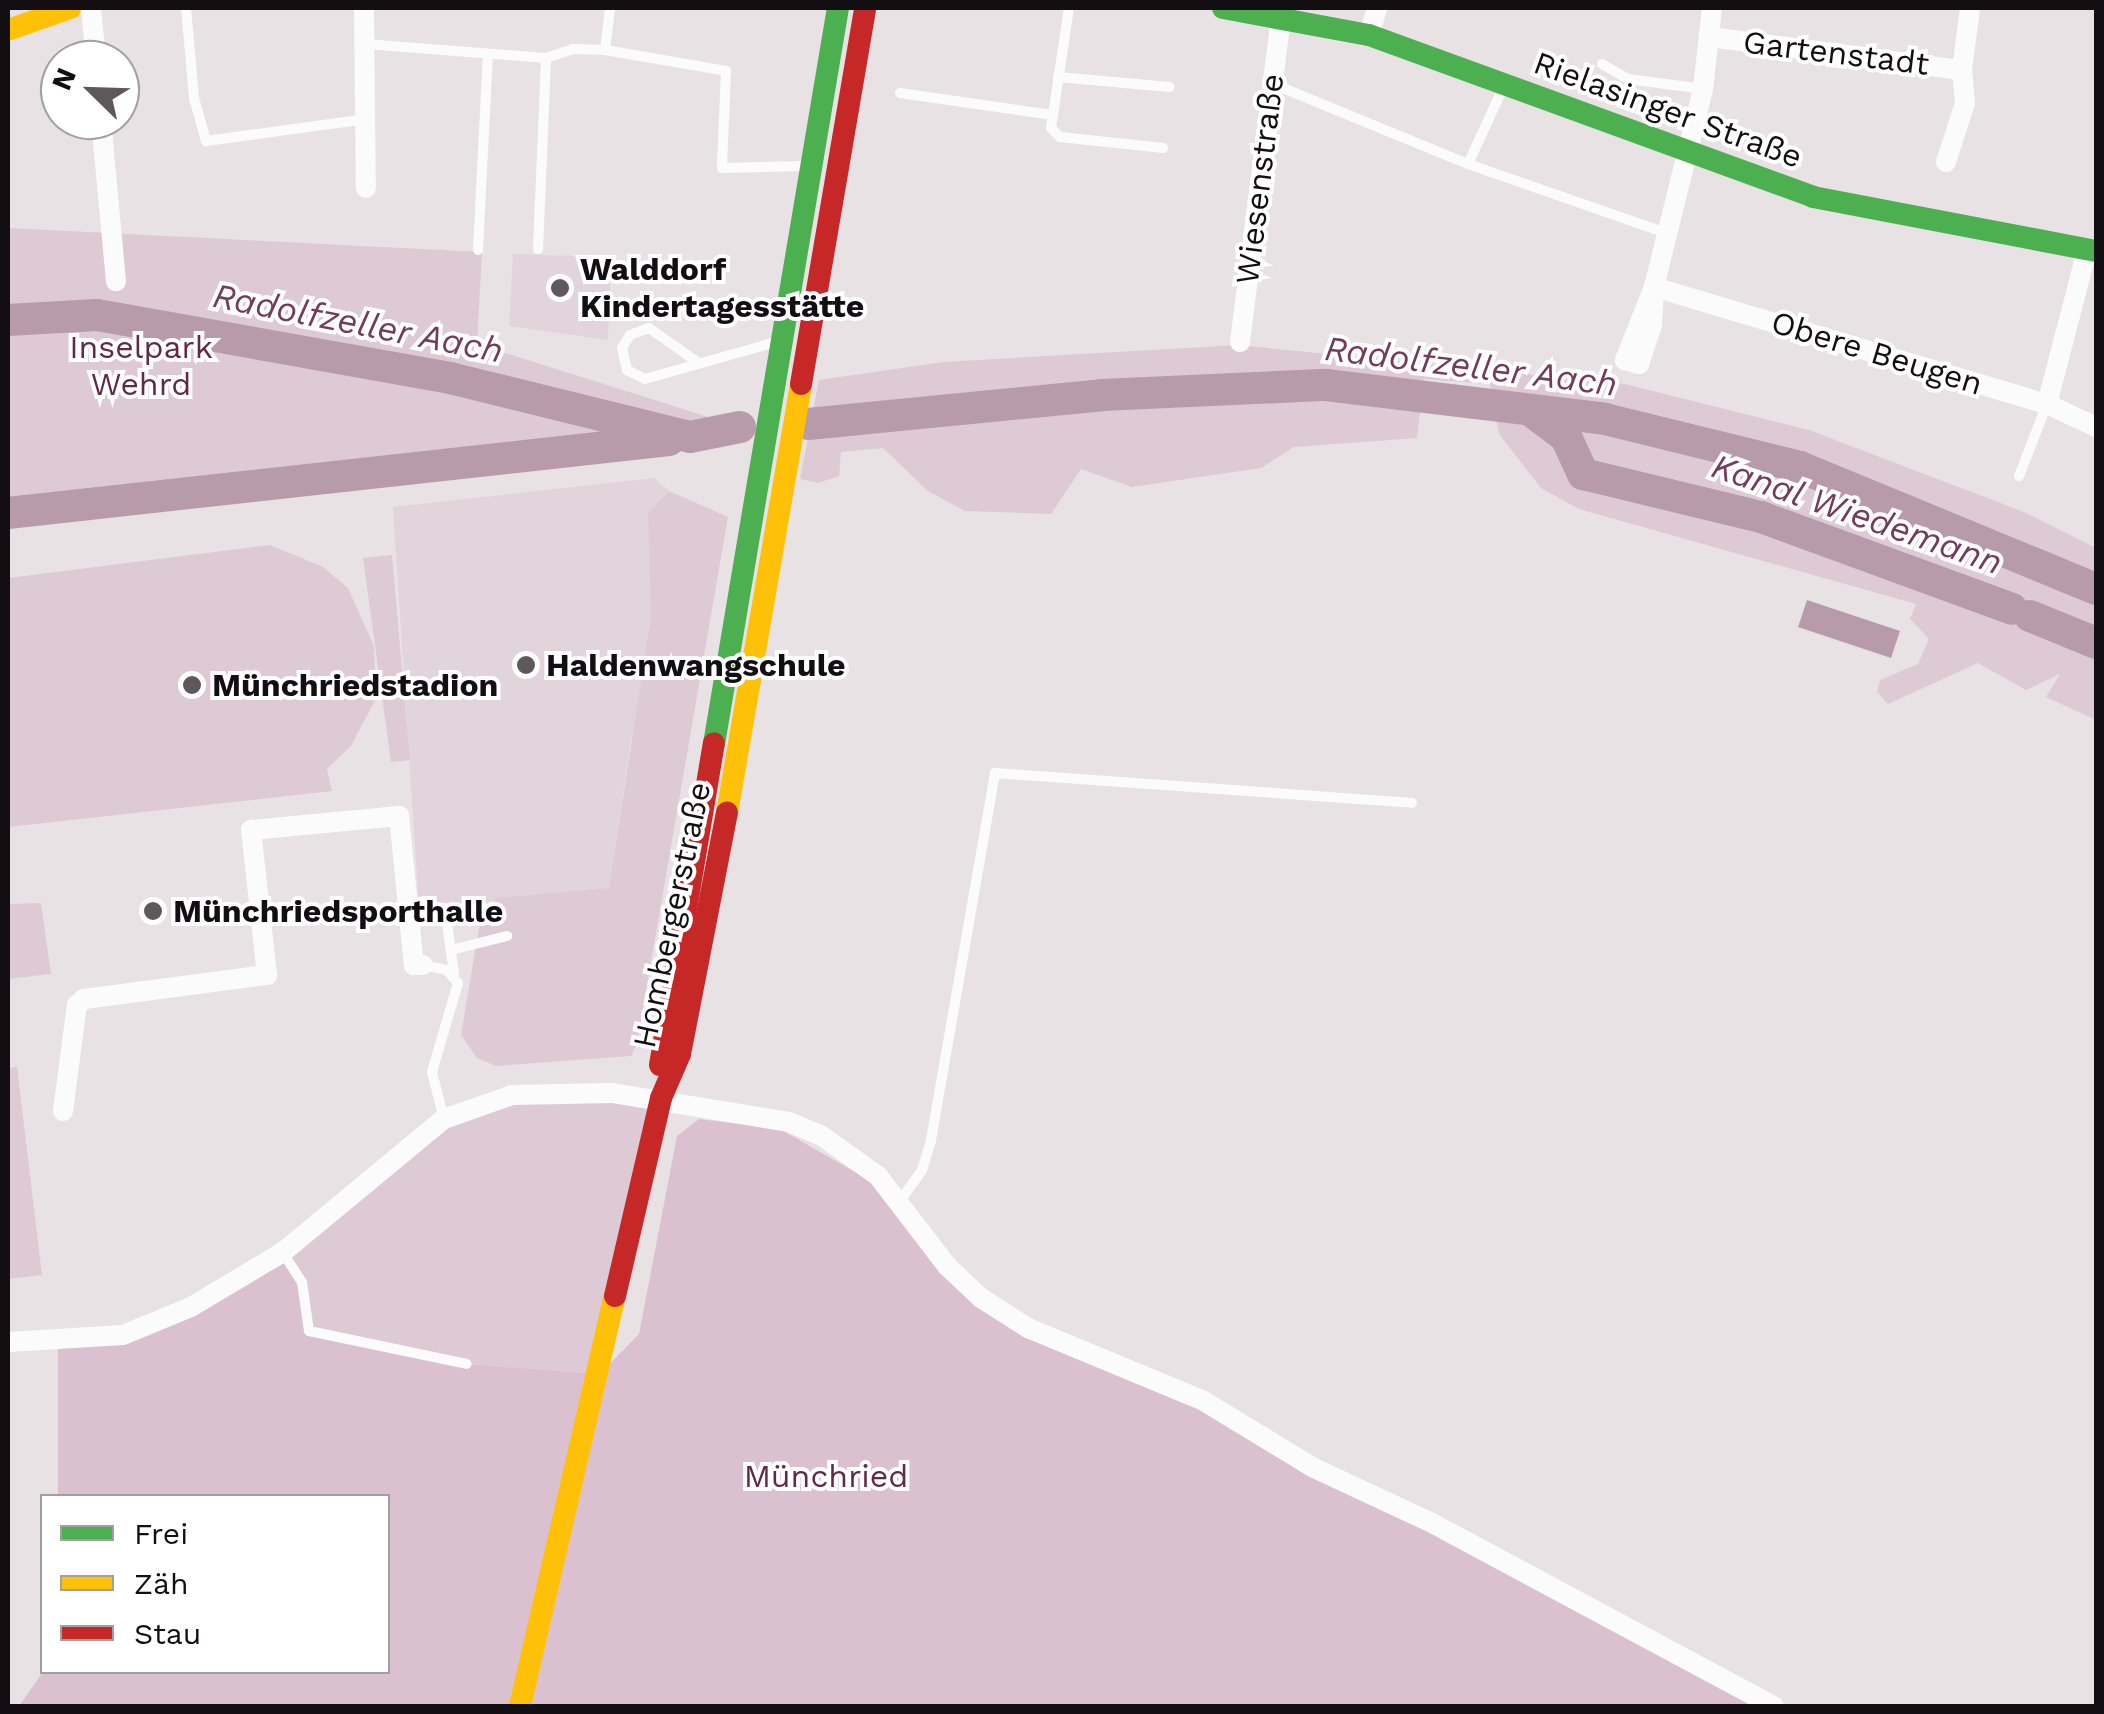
<!DOCTYPE html>
<meta charset="utf-8">
<style>
body{margin:0}
#map{position:relative;width:2104px;height:1714px;overflow:hidden;background:#e8e2e5;font-family:"Work Sans",sans-serif}
div>[style]{position:absolute}
.built>*{inset:0;background:#e2d4db}
.green>*{inset:0;background:#decad4}
.forest>*{inset:0;background:#dbc1cf}
.water>*{inset:0;background:#b89bab}
.river>*{height:32px;margin:-16px;padding:0 16px;transform-origin:16px;border-radius:16px;background:#b89bab}
.lane>*{height:10px;margin:-5px;padding:0 5px;transform-origin:5px;border-radius:5px;background:#fcfbfb}
.street>*{height:20px;margin:-10px;padding:0 10px;transform-origin:10px;border-radius:10px;background:#fcfbfb}
.fast>*{height:22px;margin:-11px;padding:0 11px;transform-origin:11px;border-radius:11px;background:#4caf50}
.slow>*{height:22px;margin:-11px;padding:0 11px;transform-origin:11px;border-radius:11px;background:#ffc107}
.jam>*{height:22px;margin:-11px;padding:0 11px;transform-origin:11px;border-radius:11px;background:#c62828}
.dots>*{width:28px;height:28px;translate:-50% -50%;box-sizing:border-box;border:5px solid #fff;border-radius:50%}
span{translate:-50% -50%;white-space:nowrap;text-align:center;line-height:1.15;-webkit-text-stroke:8px #fff;paint-order:stroke}
.street-label{font-size:32px;color:#130e11}
.poi-label{font-size:32px;color:#130e11;font-weight:700}
.left{translate:0 -50%;text-align:left}
.park-label{font-size:32px;color:#5f2a4a}
.water-label{font-size:35px;color:#733c5c;font-style:italic}
.frame{position:absolute;inset:0;border:10px solid #130e11;pointer-events:none}
.legend{position:absolute;left:40px;top:1494px;width:350px;height:180px;box-sizing:border-box;background:#fff;border:2px solid #a19fa0;margin:0;padding:12px 18px;list-style:none;font-size:30px;color:#130e11}
.legend li{display:flex;align-items:center;gap:20px;height:50px}
.legend b{width:50px;border:2px solid #a19fa0}
.north{position:absolute;left:40px;top:40px;width:100px;height:100px;box-sizing:border-box;background:#fff;border:2px solid #a19fa0;border-radius:50%;rotate:293deg;font-size:28px;font-weight:700;line-height:40px;text-align:center;color:#130e11}
.north::after{content:'';display:block;margin:auto;width:35px;height:45px;background:#5e585b;clip-path:polygon(50% 0,100% 100%,50% 72%,0 100%)}
</style>
<div id="map">
<div class="built">
<div style="clip-path:polygon(513px 254px,611px 257px,608px 340px,509px 326px)"></div>
<div style="clip-path:polygon(654px 478px,669px 491px,670px 591px,631px 740px,609px 888px,419px 909px,393px 507px)"></div>
</div>
<div class="green">
<div style="clip-path:polygon(8px 228px,482px 252px,477px 344px,740px 427px,8px 513px)"></div>
<div style="clip-path:polygon(1239px 345px,1625px 384px,1809px 430px,2024px 512px,2096px 548px,2096px 720px,2046px 697px,2060px 674px,2026px 690px,1978px 663px,1888px 704px,1877px 692px,1880px 680px,1918px 664px,1929px 639px,1910px 619px,1916px 604px,1579px 509px,1541px 488px,1499px 434px,1490px 384px,1424px 379px,1417px 438px,1294px 447px,1261px 468px,1132px 487px,1081px 469px,1051px 514px,965px 511px,928px 491px,883px 448px,841px 452px,839px 476px,818px 483px,800px 479px,819px 380px,943px 362px)"></div>
<div style="clip-path:polygon(669px 491px,728px 517px,637px 1043px,631px 1056px,496px 1066px,477px 1058px,461px 1035px,479px 928px,496px 898px,609px 888px,651px 617px,648px 514px)"></div>
<div style="clip-path:polygon(270px 545px,323px 567px,348px 588px,374px 646px,376px 698px,351px 746px,327px 769px,332px 791px,8px 827px,8px 578px)"></div>
<div style="clip-path:polygon(392px 555px,410px 760px,391px 762px,363px 558px)"></div>
<div style="clip-path:polygon(41px 903px,51px 974px,8px 979px,8px 904px)"></div>
<div style="clip-path:polygon(17px 1067px,42px 1275px,8px 1279px,8px 1068px)"></div>
<div style="clip-path:polygon(512px 1095px,661px 1098px,600px 1374px,467px 1364px,309px 1331px,283px 1252px,444px 1119px)"></div>
</div>
<div class="forest">
<div style="clip-path:polygon(699px 1119px,780px 1129px,869px 1180px,979px 1301px,1134px 1372px,1767px 1706px,19px 1706px,43px 1672px,388px 1672px,388px 1496px,58px 1496px,58px 1343px,123px 1335px,283px 1252px,302px 1282px,309px 1331px,467px 1364px,600px 1374px,639px 1334px,677px 1136px)"></div>
</div>
<div class="water">
<div style="clip-path:polygon(1807px 600px,1900px 631px,1891px 658px,1798px 627px)"></div>
</div>
<div class="river">
<div style="left:8px;top:320px;width:89px;rotate:-3.2deg"></div>
<div style="left:97px;top:315px;width:359px;rotate:10.1deg"></div>
<div style="left:450px;top:378px;width:247px;rotate:13.8deg"></div>
<div style="left:690px;top:437px;width:51px;rotate:-11.3deg"></div>
<div style="left:1534px;top:413px;width:40px;rotate:37deg"></div>
<div style="left:1566px;top:437px;width:41px;rotate:65.3deg"></div>
<div style="left:1583px;top:474px;width:183px;rotate:13.6deg"></div>
<div style="left:1761px;top:517px;width:267px;rotate:20.1deg"></div>
<div style="left:808px;top:424px;width:295px;rotate:-5.6deg"></div>
<div style="left:1102px;top:395px;width:224px;rotate:-2.6deg"></div>
<div style="left:1326px;top:385px;width:281px;rotate:6.9deg"></div>
<div style="left:1605px;top:419px;width:201px;rotate:13.8deg"></div>
<div style="left:1800px;top:467px;width:320px;rotate:22.4deg"></div>
<div style="left:8px;top:513px;width:665px;rotate:-6.3deg"></div>
<div style="left:2030px;top:616px;width:71px;rotate:22.2deg"></div>
</div>
<div class="lane">
<div style="left:186px;top:8px;width:90px;rotate:84.9deg"></div>
<div style="left:194px;top:98px;width:45px;rotate:74.4deg"></div>
<div style="left:206px;top:141px;width:162px;rotate:-7.8deg"></div>
<div style="left:365px;top:44px;width:182px;rotate:4.4deg"></div>
<div style="left:546px;top:58px;width:28px;rotate:-18deg"></div>
<div style="left:573px;top:49px;width:32px;rotate:2deg"></div>
<div style="left:605px;top:50px;width:123px;rotate:9.8deg"></div>
<div style="left:726px;top:71px;width:97px;rotate:92.4deg"></div>
<div style="left:722px;top:168px;width:84px;rotate:-1.4deg"></div>
<div style="left:605px;top:50px;width:42px;rotate:-83.2deg"></div>
<div style="left:1602px;top:64px;width:30px;rotate:30deg"></div>
<div style="left:1628px;top:79px;width:76px;rotate:7.6deg"></div>
<div style="left:1058px;top:77px;width:112px;rotate:5.1deg"></div>
<div style="left:1273px;top:84px;width:211px;rotate:22.3deg"></div>
<div style="left:1468px;top:164px;width:213px;rotate:19.2deg"></div>
<div style="left:900px;top:93px;width:155px;rotate:8.2deg"></div>
<div style="left:1053px;top:115px;width:108px;rotate:-81.5deg"></div>
<div style="left:1053px;top:115px;width:13px;rotate:99deg"></div>
<div style="left:1051px;top:128px;width:13px;rotate:45deg"></div>
<div style="left:1060px;top:137px;width:104px;rotate:6.1deg"></div>
<div style="left:1468px;top:164px;width:84px;rotate:-65.3deg"></div>
<div style="left:538px;top:249px;width:191px;rotate:-87.6deg"></div>
<div style="left:478px;top:250px;width:195px;rotate:-87.1deg"></div>
<div style="left:696px;top:361px;width:57px;rotate:-144.9deg"></div>
<div style="left:649px;top:328px;width:20px;rotate:160deg"></div>
<div style="left:630px;top:335px;width:15px;rotate:122deg"></div>
<div style="left:622px;top:348px;width:23px;rotate:77deg"></div>
<div style="left:627px;top:370px;width:20px;rotate:27deg"></div>
<div style="left:645px;top:379px;width:136px;rotate:-15.8deg"></div>
<div style="left:2019px;top:476px;width:77px;rotate:-68.7deg"></div>
<div style="left:445px;top:908px;width:67px;rotate:82.2deg"></div>
<div style="left:448px;top:920px;width:37px;rotate:-14deg"></div>
<div style="left:455px;top:949px;width:54px;rotate:-14deg"></div>
<div style="left:423px;top:965px;width:25px;rotate:12deg"></div>
<div style="left:447px;top:970px;width:17px;rotate:50deg"></div>
<div style="left:458px;top:983px;width:93px;rotate:106.3deg"></div>
<div style="left:432px;top:1072px;width:49px;rotate:75.7deg"></div>
<div style="left:899px;top:1202px;width:39px;rotate:-54deg"></div>
<div style="left:922px;top:1170px;width:31px;rotate:-73deg"></div>
<div style="left:931px;top:1140px;width:373px;rotate:-80.1deg"></div>
<div style="left:995px;top:773px;width:418px;rotate:4.1deg"></div>
<div style="left:283px;top:1253px;width:35px;rotate:57deg"></div>
<div style="left:302px;top:1282px;width:49px;rotate:81.9deg"></div>
<div style="left:309px;top:1331px;width:161px;rotate:11.8deg"></div>
</div>
<div class="street">
<div style="left:91px;top:8px;width:52px;rotate:84.5deg"></div>
<div style="left:364px;top:8px;width:180px;rotate:89.4deg"></div>
<div style="left:1369px;top:35px;width:28px;rotate:-73deg"></div>
<div style="left:1710px;top:37px;width:254px;rotate:7.5deg"></div>
<div style="left:101px;top:120px;width:162px;rotate:84.7deg"></div>
<div style="left:1946px;top:162px;width:62px;rotate:-72.1deg"></div>
<div style="left:1965px;top:103px;width:33px;rotate:-95deg"></div>
<div style="left:1962px;top:70px;width:63px;rotate:-82.6deg"></div>
<div style="left:1654px;top:287px;width:410px;rotate:16.6deg"></div>
<div style="left:2047px;top:404px;width:54px;rotate:25.1deg"></div>
<div style="left:1654px;top:287px;width:79px;rotate:111.7deg"></div>
<div style="left:1625px;top:360px;width:15px;rotate:16deg"></div>
<div style="left:1639px;top:364px;width:41px;rotate:-71.6deg"></div>
<div style="left:1652px;top:325px;width:38px;rotate:-87deg"></div>
<div style="left:1654px;top:287px;width:204px;rotate:-76.1deg"></div>
<div style="left:1703px;top:89px;width:81px;rotate:-83.7deg"></div>
<div style="left:1240px;top:342px;width:329px;rotate:-82.8deg"></div>
<div style="left:2047px;top:404px;width:159px;rotate:-75.4deg"></div>
<div style="left:63px;top:1111px;width:107px;rotate:-82.5deg"></div>
<div style="left:77px;top:1005px;width:9px;rotate:-41deg"></div>
<div style="left:84px;top:999px;width:185px;rotate:-7.5deg"></div>
<div style="left:267px;top:975px;width:146px;rotate:-96.3deg"></div>
<div style="left:251px;top:830px;width:149px;rotate:-5.4deg"></div>
<div style="left:399px;top:816px;width:150px;rotate:84.3deg"></div>
<div style="left:414px;top:965px;width:9px"></div>
<div style="left:8px;top:1342px;width:115px;rotate:-3.5deg"></div>
<div style="left:123px;top:1335px;width:74px;rotate:-22.4deg"></div>
<div style="left:191px;top:1307px;width:107px;rotate:-30.9deg"></div>
<div style="left:283px;top:1252px;width:209px;rotate:-39.6deg"></div>
<div style="left:444px;top:1119px;width:72px;rotate:-19.4deg"></div>
<div style="left:512px;top:1095px;width:100px;rotate:-1.1deg"></div>
<div style="left:612px;top:1093px;width:179px;rotate:9.3deg"></div>
<div style="left:789px;top:1122px;width:36px;rotate:23deg"></div>
<div style="left:822px;top:1136px;width:69px;rotate:35.5deg"></div>
<div style="left:878px;top:1176px;width:113px;rotate:52.5deg"></div>
<div style="left:947px;top:1266px;width:47px;rotate:43.3deg"></div>
<div style="left:981px;top:1298px;width:56px;rotate:32.6deg"></div>
<div style="left:1028px;top:1328px;width:188px;rotate:22.5deg"></div>
<div style="left:1202px;top:1400px;width:129px;rotate:31.3deg"></div>
<div style="left:1312px;top:1467px;width:132px;rotate:25deg"></div>
<div style="left:1432px;top:1523px;width:388px;rotate:28.2deg"></div>
</div>
<div class="fast">
<div style="left:1223px;top:8px;width:148px;rotate:10.5deg"></div>
<div style="left:1369px;top:35px;width:473px;rotate:20deg"></div>
<div style="left:1813px;top:197px;width:288px;rotate:10.8deg"></div>
<div style="left:714px;top:744px;width:746px;rotate:-80.44deg"></div>
</div>
<div class="slow">
<div style="left:8px;top:30px;width:66px;rotate:-19.5deg"></div>
<div style="left:727px;top:813px;width:435px;rotate:-80.2deg"></div>
<div style="left:520px;top:1706px;width:421px;rotate:-77deg"></div>
</div>
<div class="jam">
<div style="left:801px;top:384px;width:381px;rotate:-80.3deg"></div>
<div style="left:660px;top:1065px;width:326px;rotate:-80.5deg"></div>
<div style="left:615px;top:1296px;width:203px;rotate:-76.9deg"></div>
<div style="left:661px;top:1098px;width:48px;rotate:-66.6deg"></div>
<div style="left:680px;top:1054px;width:246px;rotate:-79deg"></div>
</div>
<div class="dots">
<div style="left:560px;top:288px;background:#5e585b"></div>
<div style="left:526px;top:665px;background:#5e585b"></div>
<div style="left:192px;top:685px;background:#5e585b"></div>
<div style="left:153px;top:911px;background:#5e585b"></div>
</div>
<div class="street-label">
<span style="left:1836px;top:53px;rotate:7deg">Gartenstadt</span>
<span style="left:1668px;top:110px;rotate:20deg">Rielasinger Straße</span>
<span style="left:1260px;top:179px;rotate:-83deg">Wiesenstraße</span>
<span style="left:1877px;top:353px;rotate:17deg">Obere Beugen</span>
<span style="left:672px;top:915px;rotate:-78deg">Hombergerstraße</span>
</div>
<div class="poi-label">
<span class="left" style="left:580px;top:288px">Walddorf<br>Kindertagesstätte</span>
<span class="left" style="left:546px;top:665px">Haldenwangschule</span>
<span class="left" style="left:212px;top:685px">Münchriedstadion</span>
<span class="left" style="left:173px;top:911px">Münchriedsporthalle</span>
</div>
<div class="park-label">
<span style="left:141px;top:366px">Inselpark<br>Wehrd</span>
<span style="left:826px;top:1476px">Münchried</span>
</div>
<div class="water-label">
<span style="left:358px;top:323px;rotate:11deg">Radolfzeller Aach</span>
<span style="left:1471px;top:366px;rotate:7deg">Radolfzeller Aach</span>
<span style="left:1857px;top:514px;rotate:19deg">Kanal Wiedemann</span>
</div>
<div class="frame"></div>
<ul class="legend">
<li><b style="height:12px;background:#4caf50"></b>Frei</li>
<li><b style="height:12px;background:#ffc107"></b>Zäh</li>
<li><b style="height:12px;background:#c62828"></b>Stau</li>
</ul>
<div class="north">N</div>
</div>
